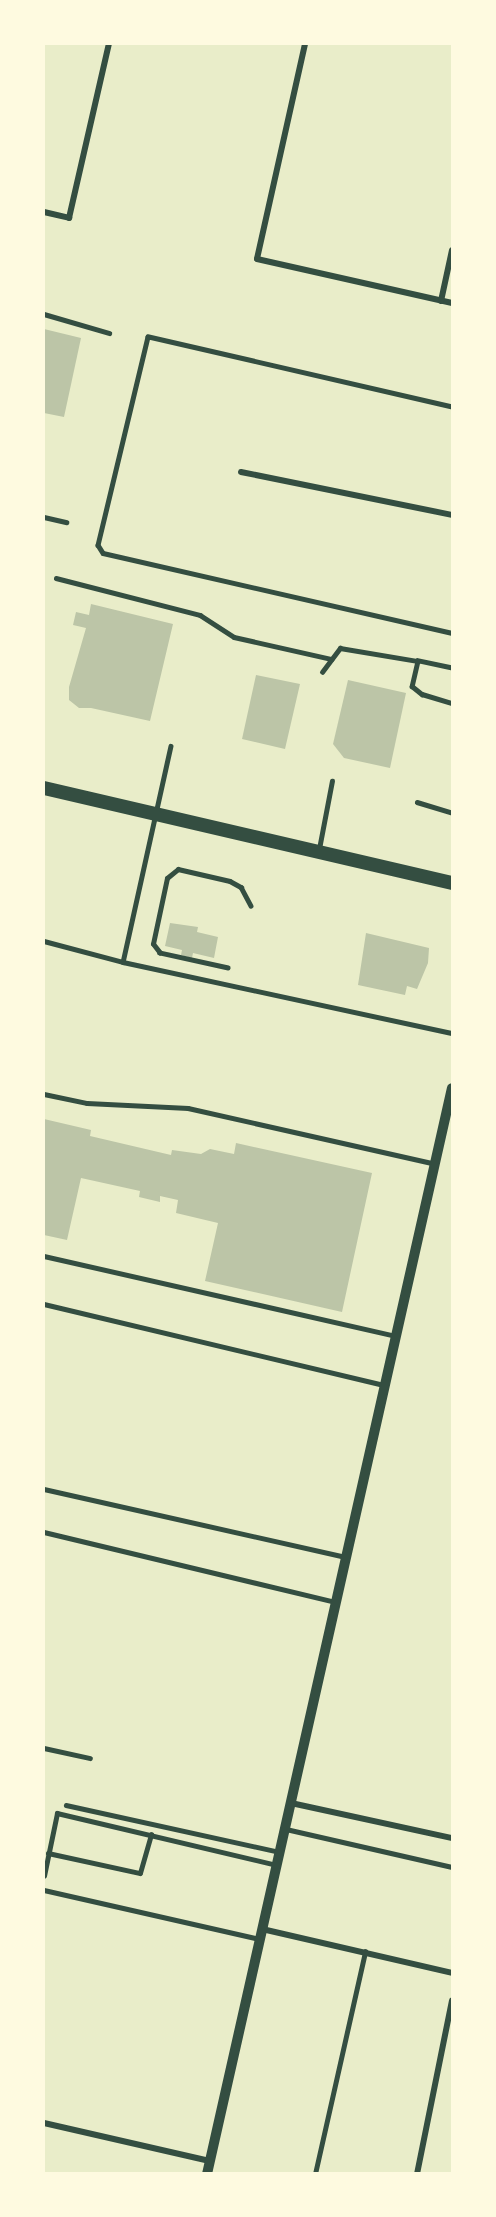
<!DOCTYPE html>
<style>
body{margin:0}
#map{position:relative;width:496px;height:2217px;overflow:hidden;background:#e9edc9;font-family:"Crimson Pro",serif}
div>[style]{position:absolute}
.building>*{inset:0;background:#bcc5a7}
.service>*{height:4.5px;margin:-2.25px;padding:0 2.25px;transform-origin:2.25px;border-radius:2.25px;background:#344e41}
.minor>*{height:6px;margin:-3px;padding:0 3px;transform-origin:3px;border-radius:3px;background:#344e41}
.tertiary>*{height:10px;margin:-5px;padding:0 5px;transform-origin:5px;border-radius:5px;background:#344e41}
.primary>*{height:14px;margin:-7px;padding:0 7px;transform-origin:7px;border-radius:7px;background:#344e41}
span{translate:-50% -50%;white-space:nowrap;text-align:center;line-height:1.15;-webkit-text-stroke:6px #fefae0;paint-order:stroke}
.frame{position:absolute;inset:0;border:45px solid #fefae0;pointer-events:none}
</style>
<div id="map">
<div class="building">
<div style="clip-path:polygon(44px 329px,81px 338px,64px 417px,44px 413px)"></div>
<div style="clip-path:polygon(91px 604px,173px 624px,150px 721px,91px 708px,79px 708px,69px 700px,69px 687px,86px 628px,73px 625px,76px 612px,89px 615px)"></div>
<div style="clip-path:polygon(256px 675px,300px 684px,285px 749px,242px 739px)"></div>
<div style="clip-path:polygon(348px 680px,406px 693px,390px 768px,344px 758px,333px 744px)"></div>
<div style="clip-path:polygon(170px 923px,198px 927px,197px 932px,218px 937px,214px 958px,193px 953px,192px 958px,181px 955px,182px 950px,165px 946px)"></div>
<div style="clip-path:polygon(366px 933px,429px 948px,428px 963px,417px 989px,407px 986px,405px 995px,358px 985px)"></div>
<div style="clip-path:polygon(44px 1119px,91px 1130px,90px 1136px,171px 1155px,172px 1150px,201px 1154px,210px 1149px,234px 1154px,236px 1143px,372px 1173px,342px 1312px,205px 1281px,218px 1223px,176px 1213px,178px 1200px,160px 1196px,160px 1202px,139px 1197px,140px 1191px,81px 1178px,67px 1240px,44px 1235px)"></div>
</div>
<div class="service">
<div style="left:44px;top:314px;width:68px;rotate:16.3deg"></div>
<div style="left:452px;top:407px;width:312px;rotate:-167deg"></div>
<div style="left:148px;top:337px;width:214px;rotate:103.5deg"></div>
<div style="left:98px;top:545px;width:9px;rotate:58deg"></div>
<div style="left:103px;top:553px;width:358px;rotate:12.9deg"></div>
<div style="left:44px;top:517px;width:23px;rotate:13deg"></div>
<div style="left:56px;top:578px;width:149px;rotate:14.4deg"></div>
<div style="left:200px;top:615px;width:40px;rotate:32.9deg"></div>
<div style="left:234px;top:637px;width:100px;rotate:12.7deg"></div>
<div style="left:452px;top:668px;width:35px;rotate:-168deg"></div>
<div style="left:418px;top:661px;width:26px;rotate:103deg"></div>
<div style="left:412px;top:686px;width:13px;rotate:39deg"></div>
<div style="left:422px;top:694px;width:31px;rotate:17deg"></div>
<div style="left:322px;top:672px;width:30px;rotate:-53deg"></div>
<div style="left:340px;top:648px;width:79px;rotate:9.5deg"></div>
<div style="left:171px;top:746px;width:221px;rotate:102.5deg"></div>
<div style="left:123px;top:962px;width:337px;rotate:12.2deg"></div>
<div style="left:417px;top:802px;width:37px;rotate:17deg"></div>
<div style="left:319px;top:849px;width:69px;rotate:-79.2deg"></div>
<div style="left:44px;top:941px;width:82px;rotate:14.9deg"></div>
<div style="left:228px;top:968px;width:70px;rotate:-167.6deg"></div>
<div style="left:160px;top:953px;width:11px;rotate:-128deg"></div>
<div style="left:153px;top:944px;width:67px;rotate:-78deg"></div>
<div style="left:167px;top:878px;width:14px;rotate:-39deg"></div>
<div style="left:178px;top:869px;width:53px;rotate:13deg"></div>
<div style="left:230px;top:881px;width:13px;rotate:29deg"></div>
<div style="left:241px;top:887px;width:21px;rotate:62deg"></div>
<div style="left:44px;top:1094px;width:44px;rotate:11.8deg"></div>
<div style="left:87px;top:1103px;width:101px;rotate:2.8deg"></div>
<div style="left:188px;top:1108px;width:254px;rotate:12.7deg"></div>
<div style="left:44px;top:1256px;width:360px;rotate:12.8deg"></div>
<div style="left:44px;top:1304px;width:350px;rotate:13.4deg"></div>
<div style="left:44px;top:1489px;width:310px;rotate:12.7deg"></div>
<div style="left:44px;top:1532px;width:300px;rotate:13.5deg"></div>
<div style="left:44px;top:1748px;width:47px;rotate:12.3deg"></div>
<div style="left:66px;top:1805px;width:219px;rotate:12.4deg"></div>
<div style="left:286px;top:1829px;width:170px;rotate:12.9deg"></div>
<div style="left:48px;top:1853px;width:94px;rotate:12.3deg"></div>
<div style="left:140px;top:1873px;width:40px;rotate:-74deg"></div>
<div style="left:44px;top:1876px;width:64px;rotate:-78.3deg"></div>
<div style="left:57px;top:1813px;width:226px;rotate:13.3deg"></div>
<div style="left:44px;top:1890px;width:221px;rotate:12.8deg"></div>
<div style="left:315px;top:2174px;width:228px;rotate:-77.3deg"></div>
</div>
<div class="minor">
<div style="left:305px;top:44px;width:220px;rotate:102.6deg"></div>
<div style="left:257px;top:259px;width:200px;rotate:12.7deg"></div>
<div style="left:44px;top:212px;width:26px;rotate:13deg"></div>
<div style="left:69px;top:218px;width:179px;rotate:-77.1deg"></div>
<div style="left:441px;top:301px;width:52px;rotate:-77.8deg"></div>
<div style="left:241px;top:472px;width:215px;rotate:11.5deg"></div>
<div style="left:291px;top:1803px;width:165px;rotate:12.3deg"></div>
<div style="left:262px;top:1929px;width:195px;rotate:13deg"></div>
<div style="left:44px;top:2123px;width:170px;rotate:12.9deg"></div>
<div style="left:417px;top:2174px;width:177px;rotate:-78.6deg"></div>
</div>
<div class="tertiary">
<div style="left:207px;top:2174px;width:1113px;rotate:-77.29deg"></div>
</div>
<div class="primary">
<div style="left:44px;top:788px;width:419px;rotate:13.1deg"></div>
</div>
<div class="frame"></div>
</div>
